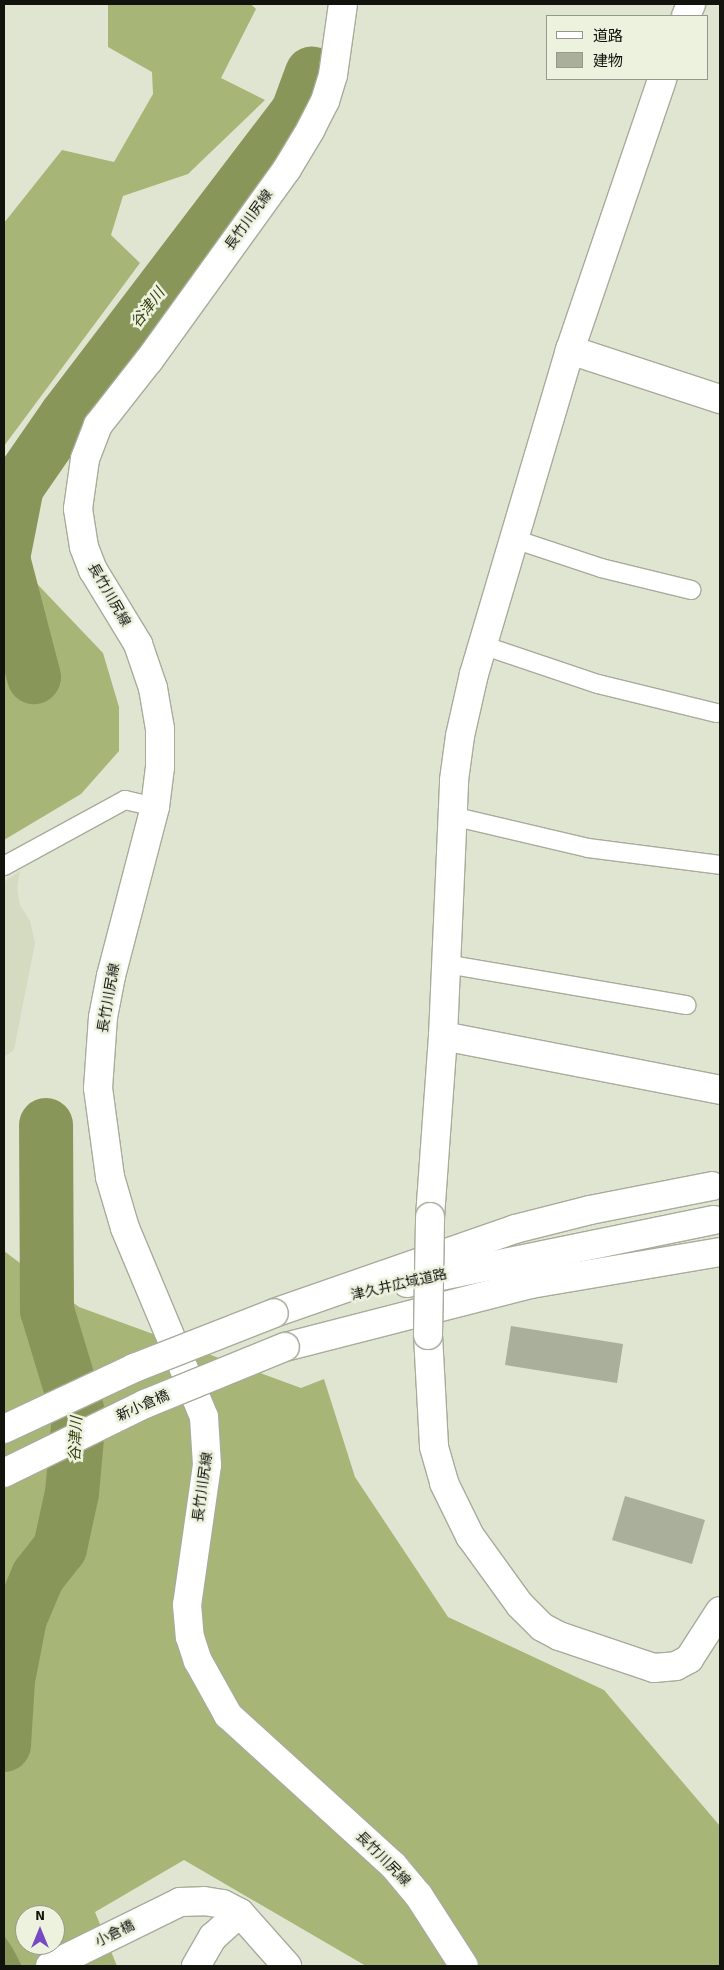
<!DOCTYPE html>
<meta charset="utf-8">
<style>
body{margin:0}
#map{position:relative;width:724px;height:1970px;overflow:hidden;background:#e0e5d2;font-family:Signika,"Noto Sans JP",sans-serif}
div>[style]{position:absolute}
.built>*{inset:0;background:#d4dbc0}
.forest>*{inset:0;background:#a7b576}
.water>*{inset:0;background:#899659}
.river>*{height:54px;margin:-27px;padding:0 27px;transform-origin:27px;border-radius:27px;background:#899659}
.building>*{inset:0;background:#aaaf9c}
.roads{filter:drop-shadow(1px 0 #a7ac9a) drop-shadow(-1px 0 #a7ac9a) drop-shadow(0 1px #a7ac9a) drop-shadow(0 -1px #a7ac9a)}
.service>*{height:18px;margin:-9px;padding:0 9px;transform-origin:9px;border-radius:9px;background:#fff}
.minor>*{height:28px;margin:-14px;padding:0 14px;transform-origin:14px;border-radius:14px;background:#fff}
.secondary>*{height:28px;margin:-14px;padding:0 14px;transform-origin:14px;border-radius:14px;background:#fff}
.bridges{filter:drop-shadow(1px 0 #a7ac9a) drop-shadow(-1px 0 #a7ac9a) drop-shadow(0 1px #a7ac9a) drop-shadow(0 -1px #a7ac9a)}
.minor-bridge>*{height:28px;margin:-14px;padding:0 14px;transform-origin:14px;border-radius:14px;background:#fff}
.secondary-bridge>*{height:28px;margin:-14px;padding:0 14px;transform-origin:14px;border-radius:14px;background:#fff}
span{translate:-50% -50%;white-space:nowrap;text-align:center;line-height:1.15;-webkit-text-stroke:5px #edf2df;paint-order:stroke}
.street-label{font-size:14px;color:#12130d}
.water-label{font-size:15px;color:#363e0e;font-style:italic}
.frame{position:absolute;inset:0;border:5px solid #12130d;pointer-events:none}
.legend{position:absolute;left:546px;top:15px;width:162px;height:65px;box-sizing:border-box;background:#edf2df;border:1px solid #95998b;margin:0;padding:6px 9px;list-style:none;font-size:15px;color:#12130d}
.legend li{display:flex;align-items:center;gap:10px;height:25px}
.legend b{width:25px;border:1px solid #95998b}
.north{position:absolute;left:15px;top:1905px;width:50px;height:50px;box-sizing:border-box;background:#edf2df;border:1px solid #95998b;border-radius:50%;rotate:0deg;font-size:14px;font-weight:700;line-height:20px;text-align:center;color:#12130d}
.north::after{content:'';display:block;margin:auto;width:18px;height:22px;background:#7949c1;clip-path:polygon(50% 0,100% 100%,50% 72%,0 100%)}
</style>
<div id="map">
<div class="built">
<div style="clip-path:polygon(20px 871px,17px 888px,20px 905px,30px 921px,35px 943px,14px 1050px,4px 1057px,4px 882px)"></div>
</div>
<div class="forest">
<div style="clip-path:polygon(108px 4px,251px 4px,256px 9px,221px 78px,265px 100px,188px 174px,123px 196px,111px 235px,140px 263px,4px 446px,4px 223px,62px 150px,114px 162px,153px 94px,152px 72px,108px 47px)"></div>
<div style="clip-path:polygon(4px 474px,21px 567px,103px 653px,119px 707px,119px 751px,81px 794px,4px 840px)"></div>
<div style="clip-path:polygon(evenodd,4px 1251px,79px 1307px,301px 1388px,324px 1379px,355px 1477px,448px 1617px,604px 1690px,720px 1826px,720px 1966px,366px 1966px,184px 1860px,95px 1912px,117px 1966px,22px 1966px,4px 1935px,4px 1251px,25px 1915px,55px 1915px,55px 1945px,25px 1945px,25px 1915px)"></div>
</div>
<div class="water">
<div style="clip-path:polygon(4px 1935px,13px 1949px,22px 1966px,4px 1966px)"></div>
</div>
<div class="river">
<div style="left:4px;top:553px;width:67px;rotate:-78.9deg"></div>
<div style="left:17px;top:487px;width:86px;rotate:-55.4deg"></div>
<div style="left:66px;top:416px;width:383px;rotate:-52.7deg"></div>
<div style="left:298px;top:111px;width:40px;rotate:-69.8deg"></div>
<div style="left:4px;top:562px;width:119px;rotate:75.4deg"></div>
<div style="left:4px;top:1745px;width:65px;rotate:-86.5deg"></div>
<div style="left:8px;top:1680px;width:63px;rotate:-79deg"></div>
<div style="left:20px;top:1618px;width:46px;rotate:-66.8deg"></div>
<div style="left:38px;top:1576px;width:36px;rotate:-52deg"></div>
<div style="left:60px;top:1548px;width:56px;rotate:-77.7deg"></div>
<div style="left:72px;top:1493px;width:77px;rotate:-84.8deg"></div>
<div style="left:79px;top:1416px;width:111px;rotate:-106.8deg"></div>
<div style="left:47px;top:1310px;width:185px;rotate:-90.3deg"></div>
</div>
<div class="building">
<div style="clip-path:polygon(511px 1326px,623px 1344px,617px 1383px,505px 1365px)"></div>
<div style="clip-path:polygon(625px 1496px,705px 1520px,692px 1564px,612px 1540px)"></div>
</div>
<div class="roads">
<div class="service">
<div style="left:514px;top:539px;width:92px;rotate:18.4deg"></div>
<div style="left:601px;top:568px;width:93px;rotate:13.7deg"></div>
<div style="left:482px;top:645px;width:122px;rotate:18.6deg"></div>
<div style="left:598px;top:684px;width:122px;rotate:13.8deg"></div>
<div style="left:452px;top:816px;width:140px;rotate:13.2deg"></div>
<div style="left:588px;top:848px;width:133px;rotate:7.3deg"></div>
<div style="left:4px;top:866px;width:138px;rotate:-28.6deg"></div>
<div style="left:125px;top:800px;width:31px;rotate:13deg"></div>
<div style="left:446px;top:964px;width:244px;rotate:9.7deg"></div>
</div>
<div class="minor">
<div style="left:686px;top:16px;width:13px;rotate:-67deg"></div>
<div style="left:570px;top:350px;width:158px;rotate:18.1deg"></div>
<div style="left:443px;top:1036px;width:282px;rotate:11deg"></div>
<div style="left:430px;top:1217px;width:181px;rotate:-85.9deg"></div>
<div style="left:443px;top:1036px;width:256px;rotate:-87.5deg"></div>
<div style="left:454px;top:780px;width:44px;rotate:-82.2deg"></div>
<div style="left:460px;top:736px;width:64px;rotate:-77.3deg"></div>
<div style="left:474px;top:674px;width:338px;rotate:-73.5deg"></div>
<div style="left:570px;top:350px;width:286px;rotate:-71.2deg"></div>
<div style="left:428px;top:1335px;width:112px;rotate:86.9deg"></div>
<div style="left:434px;top:1447px;width:37px;rotate:74deg"></div>
<div style="left:444px;top:1483px;width:59px;rotate:63.9deg"></div>
<div style="left:470px;top:1536px;width:85px;rotate:54.1deg"></div>
<div style="left:520px;top:1605px;width:31px;rotate:45deg"></div>
<div style="left:542px;top:1627px;width:19px;rotate:28deg"></div>
<div style="left:559px;top:1636px;width:100px;rotate:18.6deg"></div>
<div style="left:654px;top:1668px;width:22px;rotate:-5deg"></div>
<div style="left:676px;top:1666px;width:15px;rotate:-28deg"></div>
<div style="left:689px;top:1659px;width:57px;rotate:-57.1deg"></div>
<div style="left:196px;top:1966px;width:34px;rotate:-60deg"></div>
<div style="left:213px;top:1937px;width:36px;rotate:-42deg"></div>
</div>
<div class="secondary">
<div style="left:343px;top:4px;width:72px;rotate:98deg"></div>
<div style="left:333px;top:75px;width:27px;rotate:107deg"></div>
<div style="left:325px;top:101px;width:31px;rotate:117deg"></div>
<div style="left:311px;top:129px;width:47px;rotate:121deg"></div>
<div style="left:287px;top:169px;width:236px;rotate:125.8deg"></div>
<div style="left:149px;top:360px;width:83px;rotate:128.1deg"></div>
<div style="left:98px;top:425px;width:36px;rotate:111deg"></div>
<div style="left:85px;top:459px;width:50px;rotate:98deg"></div>
<div style="left:78px;top:509px;width:38px;rotate:81deg"></div>
<div style="left:84px;top:547px;width:25px;rotate:69deg"></div>
<div style="left:93px;top:570px;width:87px;rotate:58.7deg"></div>
<div style="left:138px;top:644px;width:46px;rotate:71.2deg"></div>
<div style="left:153px;top:688px;width:42px;rotate:80.3deg"></div>
<div style="left:160px;top:729px;width:38px;rotate:90deg"></div>
<div style="left:160px;top:767px;width:40px;rotate:97.1deg"></div>
<div style="left:155px;top:807px;width:175px;rotate:104.6deg"></div>
<div style="left:111px;top:976px;width:42px;rotate:101deg"></div>
<div style="left:103px;top:1017px;width:71px;rotate:94deg"></div>
<div style="left:98px;top:1088px;width:90px;rotate:82.3deg"></div>
<div style="left:110px;top:1177px;width:53px;rotate:73.6deg"></div>
<div style="left:125px;top:1228px;width:205px;rotate:67.3deg"></div>
<div style="left:204px;top:1417px;width:48px;rotate:86.4deg"></div>
<div style="left:207px;top:1465px;width:141px;rotate:98.1deg"></div>
<div style="left:187px;top:1605px;width:32px;rotate:85deg"></div>
<div style="left:190px;top:1637px;width:25px;rotate:72deg"></div>
<div style="left:198px;top:1661px;width:62px;rotate:60.9deg"></div>
<div style="left:228px;top:1715px;width:223px;rotate:42.3deg"></div>
<div style="left:393px;top:1865px;width:40px;rotate:50deg"></div>
<div style="left:419px;top:1896px;width:83px;rotate:57.3deg"></div>
<div style="left:407px;top:1283px;width:313px;rotate:-11.6deg"></div>
<div style="left:274px;top:1313px;width:255px;rotate:-19.2deg"></div>
<div style="left:515px;top:1229px;width:77px;rotate:-14.2deg"></div>
<div style="left:590px;top:1210px;width:124px;rotate:-11.1deg"></div>
<div style="left:285px;top:1347px;width:254px;rotate:-14.4deg"></div>
<div style="left:531px;top:1284px;width:192px;rotate:-9.6deg"></div>
<div style="left:50px;top:1966px;width:145px;rotate:-26.2deg"></div>
<div style="left:180px;top:1902px;width:24px;rotate:-2deg"></div>
<div style="left:204px;top:1901px;width:19px;rotate:9deg"></div>
<div style="left:223px;top:1904px;width:19px;rotate:28deg"></div>
<div style="left:240px;top:1913px;width:71px;rotate:48.4deg"></div>
</div>
</div>
<div class="bridges">
<div class="minor-bridge">
<div style="left:428px;top:1335px;width:118px;rotate:-89deg"></div>
</div>
<div class="secondary-bridge">
<div style="left:4px;top:1429px;width:144px;rotate:-25.1deg"></div>
<div style="left:134px;top:1368px;width:150px;rotate:-21.4deg"></div>
<div style="left:4px;top:1473px;width:157px;rotate:-26.1deg"></div>
<div style="left:145px;top:1404px;width:151px;rotate:-22.2deg"></div>
</div>
</div>
<div class="street-label">
<span style="left:249px;top:220px;rotate:-54deg">長竹川尻線</span>
<span style="left:109px;top:595px;rotate:60deg">長竹川尻線</span>
<span style="left:109px;top:998px;rotate:-80deg">長竹川尻線</span>
<span style="left:399px;top:1285px;rotate:-13deg">津久井広域道路</span>
<span style="left:143px;top:1406px;rotate:-24deg">新小倉橋</span>
<span style="left:203px;top:1487px;rotate:-82deg">長竹川尻線</span>
<span style="left:383px;top:1859px;rotate:45deg">長竹川尻線</span>
<span style="left:115px;top:1934px;rotate:-26deg">小倉橋</span>
</div>
<div class="water-label">
<span style="left:148px;top:308px;rotate:-53deg">谷津川</span>
<span style="left:76px;top:1439px;rotate:-87deg">谷津川</span>
</div>
<div class="frame"></div>
<ul class="legend">
<li><b style="height:6px;background:#fff"></b>道路</li>
<li><b style="height:14px;background:#aaaf9c"></b>建物</li>
</ul>
<div class="north">N</div>
</div>
